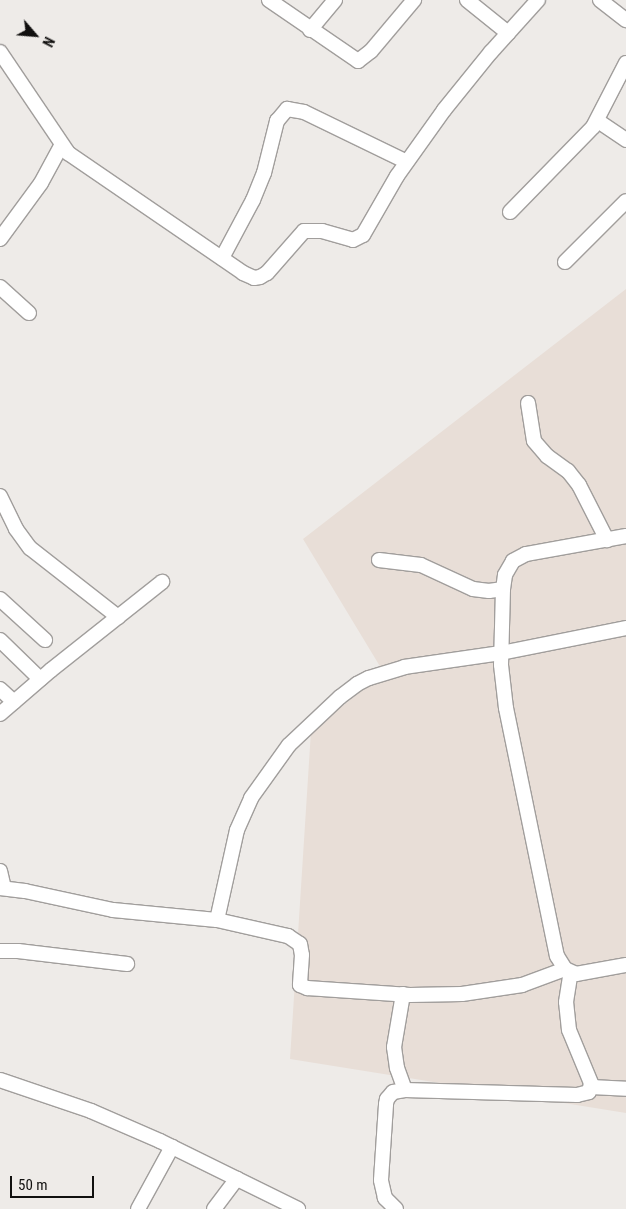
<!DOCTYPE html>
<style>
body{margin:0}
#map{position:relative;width:626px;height:1209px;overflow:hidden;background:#eeebe8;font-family:"Roboto Condensed",sans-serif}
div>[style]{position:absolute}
.built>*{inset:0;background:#e8ded7}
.roads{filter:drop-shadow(1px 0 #a19e9c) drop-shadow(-1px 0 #a19e9c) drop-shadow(0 1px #a19e9c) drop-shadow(0 -1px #a19e9c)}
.minor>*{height:14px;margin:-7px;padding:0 7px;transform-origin:7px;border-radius:7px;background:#fff}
span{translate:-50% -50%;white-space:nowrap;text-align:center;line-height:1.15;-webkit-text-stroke:5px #eeebe8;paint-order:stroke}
.north{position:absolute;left:10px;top:10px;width:50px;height:50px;-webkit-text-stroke:4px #eeebe8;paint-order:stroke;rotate:117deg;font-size:14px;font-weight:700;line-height:20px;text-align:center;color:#11100f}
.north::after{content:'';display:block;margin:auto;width:18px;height:22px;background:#11100f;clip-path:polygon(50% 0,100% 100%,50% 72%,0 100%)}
.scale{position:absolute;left:10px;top:1176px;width:84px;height:22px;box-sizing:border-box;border:2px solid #11100f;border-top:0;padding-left:6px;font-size:15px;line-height:18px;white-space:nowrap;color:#11100f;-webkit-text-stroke:4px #eeebe8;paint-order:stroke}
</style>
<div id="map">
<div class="built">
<div style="clip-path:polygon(626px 289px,626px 1113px,290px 1059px,311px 731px,384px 673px,303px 539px)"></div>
</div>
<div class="roads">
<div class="minor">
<div style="left:269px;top:0;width:108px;rotate:34.4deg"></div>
<div style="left:358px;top:61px;width:16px;rotate:-38deg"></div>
<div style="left:371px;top:51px;width:67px;rotate:-49.9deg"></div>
<div style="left:467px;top:0;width:53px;rotate:38.8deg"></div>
<div style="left:600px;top:0;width:33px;rotate:38deg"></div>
<div style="left:310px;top:30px;width:39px;rotate:-50deg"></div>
<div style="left:0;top:52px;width:122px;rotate:56deg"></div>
<div style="left:68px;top:153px;width:212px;rotate:34.4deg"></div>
<div style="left:243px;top:273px;width:12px;rotate:24deg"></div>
<div style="left:254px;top:278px;width:6px;rotate:-9deg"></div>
<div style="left:260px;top:277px;width:8px;rotate:-30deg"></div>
<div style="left:267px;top:273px;width:56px;rotate:-48.6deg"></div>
<div style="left:304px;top:231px;width:18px"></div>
<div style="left:322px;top:231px;width:32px;rotate:16deg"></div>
<div style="left:353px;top:240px;width:11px;rotate:-27deg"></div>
<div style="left:363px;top:235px;width:68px;rotate:-60deg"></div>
<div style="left:397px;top:176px;width:81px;rotate:-54.5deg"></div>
<div style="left:444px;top:110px;width:75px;rotate:-51deg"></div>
<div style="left:491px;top:52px;width:70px;rotate:-47.9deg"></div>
<div style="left:598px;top:121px;width:34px;rotate:34deg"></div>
<div style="left:510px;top:212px;width:119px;rotate:-45.7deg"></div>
<div style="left:593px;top:127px;width:72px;rotate:-62.7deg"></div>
<div style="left:0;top:239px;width:69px;rotate:-53.8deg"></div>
<div style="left:41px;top:183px;width:42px;rotate:-61.6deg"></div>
<div style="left:222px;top:258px;width:66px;rotate:-61.9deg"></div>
<div style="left:253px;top:200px;width:29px;rotate:-68deg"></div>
<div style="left:264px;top:173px;width:54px;rotate:-76deg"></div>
<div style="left:277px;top:121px;width:16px;rotate:-50deg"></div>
<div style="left:287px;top:109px;width:17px;rotate:10deg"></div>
<div style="left:304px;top:112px;width:114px;rotate:25.9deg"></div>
<div style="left:565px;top:262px;width:86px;rotate:-45deg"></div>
<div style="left:0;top:287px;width:39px;rotate:42deg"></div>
<div style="left:528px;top:403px;width:38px;rotate:81deg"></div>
<div style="left:534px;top:441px;width:20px;rotate:49deg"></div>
<div style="left:547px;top:456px;width:26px;rotate:36deg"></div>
<div style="left:568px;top:471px;width:18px;rotate:52deg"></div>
<div style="left:579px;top:485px;width:62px;rotate:63deg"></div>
<div style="left:0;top:496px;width:37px;rotate:64deg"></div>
<div style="left:16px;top:529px;width:24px;rotate:54deg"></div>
<div style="left:30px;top:548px;width:112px;rotate:38.1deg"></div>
<div style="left:626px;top:536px;width:102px;rotate:169.8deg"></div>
<div style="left:526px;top:554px;width:15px;rotate:152deg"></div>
<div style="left:513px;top:561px;width:16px;rotate:120deg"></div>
<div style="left:505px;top:575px;width:14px;rotate:98deg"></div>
<div style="left:503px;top:589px;width:76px;rotate:91.5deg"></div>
<div style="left:501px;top:665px;width:43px;rotate:83.4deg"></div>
<div style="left:506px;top:708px;width:253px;rotate:78.4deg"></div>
<div style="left:557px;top:956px;width:15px;rotate:58deg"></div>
<div style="left:565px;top:969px;width:12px;rotate:24deg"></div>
<div style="left:576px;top:974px;width:51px;rotate:-10.2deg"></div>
<div style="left:379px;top:560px;width:42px;rotate:6.8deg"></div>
<div style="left:421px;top:565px;width:57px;rotate:24.8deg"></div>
<div style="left:473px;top:589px;width:16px;rotate:7deg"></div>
<div style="left:489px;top:591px;width:14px;rotate:-8deg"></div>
<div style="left:0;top:599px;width:61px;rotate:42.3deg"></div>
<div style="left:0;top:640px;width:56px;rotate:44.3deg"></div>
<div style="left:0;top:689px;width:19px;rotate:43deg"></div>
<div style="left:0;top:714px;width:67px;rotate:-40.8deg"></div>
<div style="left:51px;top:670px;width:142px;rotate:-38.4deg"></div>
<div style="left:0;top:871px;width:17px;rotate:77deg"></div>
<div style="left:0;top:888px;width:25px;rotate:7deg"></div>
<div style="left:25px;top:891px;width:90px;rotate:12.2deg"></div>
<div style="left:113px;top:910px;width:104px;rotate:5.5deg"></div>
<div style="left:217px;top:920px;width:73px;rotate:12.7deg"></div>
<div style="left:288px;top:936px;width:14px;rotate:34deg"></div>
<div style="left:300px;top:944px;width:11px;rotate:80deg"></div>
<div style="left:302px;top:955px;width:30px;rotate:94deg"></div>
<div style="left:300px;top:985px;width:8px;rotate:23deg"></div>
<div style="left:307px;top:988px;width:103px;rotate:3.9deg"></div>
<div style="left:410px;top:995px;width:52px;rotate:-1.1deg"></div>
<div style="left:462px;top:994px;width:61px;rotate:-8.5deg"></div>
<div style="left:522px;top:985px;width:46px;rotate:-20.4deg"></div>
<div style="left:217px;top:920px;width:92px;rotate:-77.5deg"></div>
<div style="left:237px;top:830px;width:35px;rotate:-66deg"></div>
<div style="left:251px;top:798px;width:65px;rotate:-54.4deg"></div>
<div style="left:289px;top:745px;width:70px;rotate:-43.3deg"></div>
<div style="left:340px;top:697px;width:21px;rotate:-37deg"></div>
<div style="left:357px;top:684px;width:13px;rotate:-27deg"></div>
<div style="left:369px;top:678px;width:37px;rotate:-17deg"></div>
<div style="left:404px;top:667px;width:98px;rotate:-8.2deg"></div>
<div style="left:501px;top:653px;width:127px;rotate:-11.3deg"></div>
<div style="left:0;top:951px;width:18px"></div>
<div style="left:18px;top:951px;width:110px;rotate:6.8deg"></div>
<div style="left:403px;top:994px;width:54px;rotate:99.6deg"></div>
<div style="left:394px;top:1047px;width:21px;rotate:82deg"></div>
<div style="left:397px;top:1068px;width:23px;rotate:70deg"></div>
<div style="left:0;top:1080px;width:96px;rotate:18.8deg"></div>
<div style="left:91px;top:1111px;width:75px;rotate:23.5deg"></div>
<div style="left:160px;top:1141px;width:154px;rotate:26.2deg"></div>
<div style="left:591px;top:1087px;width:35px;rotate:3deg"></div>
<div style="left:138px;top:1209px;width:71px;rotate:-61.3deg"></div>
<div style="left:214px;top:1209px;width:38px;rotate:-53deg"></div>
<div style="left:396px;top:1209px;width:16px;rotate:-135deg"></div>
<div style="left:385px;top:1198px;width:18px;rotate:-103deg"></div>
<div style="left:381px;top:1180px;width:76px;rotate:-86.2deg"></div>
<div style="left:386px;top:1104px;width:5px;rotate:-79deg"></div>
<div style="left:387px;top:1099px;width:9px;rotate:-49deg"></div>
<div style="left:393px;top:1092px;width:12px;rotate:-9deg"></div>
<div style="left:405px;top:1090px;width:172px;rotate:1.7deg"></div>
<div style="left:577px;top:1095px;width:12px;rotate:-14deg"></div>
<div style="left:589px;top:1092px;width:9px;rotate:-77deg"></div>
<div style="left:591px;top:1083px;width:57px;rotate:-112.5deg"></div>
<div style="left:569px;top:1030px;width:28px;rotate:-96deg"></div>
<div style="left:566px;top:1002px;width:30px;rotate:-81deg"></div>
</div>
</div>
<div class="north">N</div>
<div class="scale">50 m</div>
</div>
